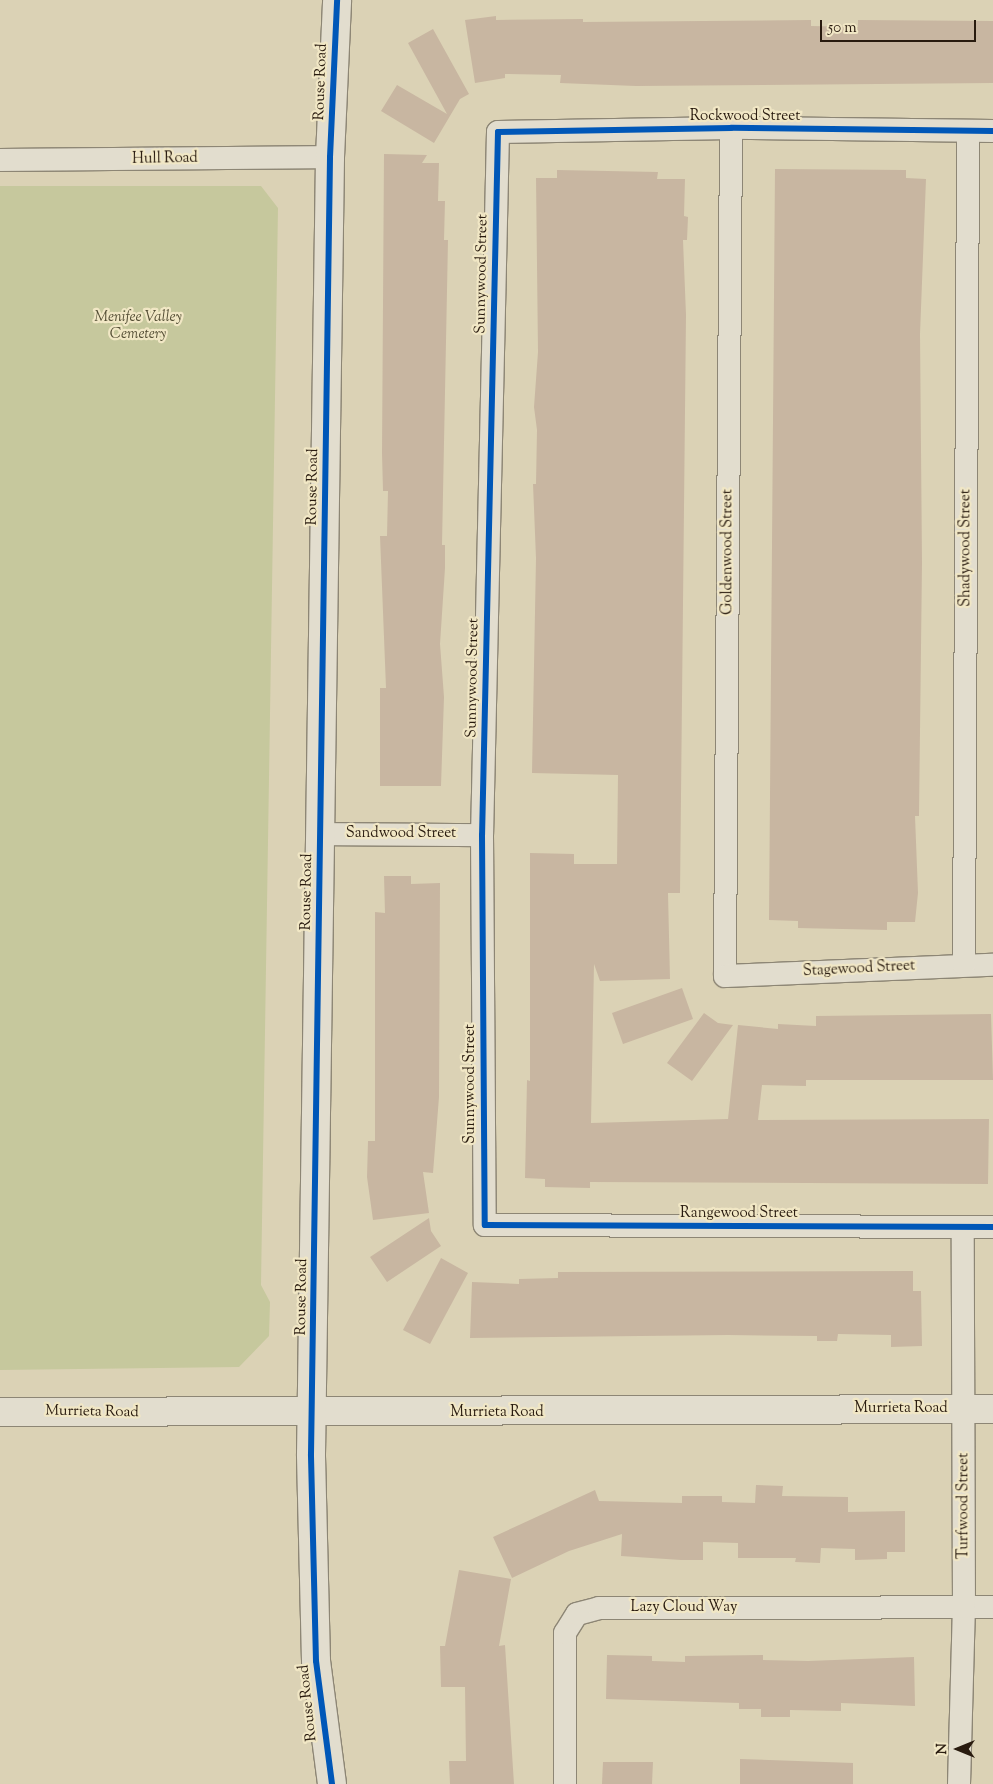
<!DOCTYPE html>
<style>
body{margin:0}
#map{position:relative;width:993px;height:1784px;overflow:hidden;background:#dbd2b5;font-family:"Sorts Mill Goudy",serif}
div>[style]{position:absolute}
.green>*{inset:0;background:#c6c89d}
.building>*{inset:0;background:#c8b6a1}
.roads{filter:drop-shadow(1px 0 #8d8675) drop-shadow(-1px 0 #8d8675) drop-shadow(0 1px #8d8675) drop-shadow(0 -1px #8d8675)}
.street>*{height:22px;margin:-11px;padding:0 11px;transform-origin:11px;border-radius:11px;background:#e2ddce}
.secondary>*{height:28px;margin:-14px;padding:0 14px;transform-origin:14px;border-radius:14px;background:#e2ddce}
.cycleway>*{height:6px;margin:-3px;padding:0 3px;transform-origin:3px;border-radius:3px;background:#0057b8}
span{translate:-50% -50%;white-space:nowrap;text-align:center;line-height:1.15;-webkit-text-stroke:4.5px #f1e7c5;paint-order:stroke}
.street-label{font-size:15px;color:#291b0f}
.park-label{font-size:15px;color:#534d34;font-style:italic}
.north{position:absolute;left:933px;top:1724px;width:50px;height:50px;-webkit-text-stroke:4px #f1e7c5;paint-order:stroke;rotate:270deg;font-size:14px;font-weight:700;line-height:20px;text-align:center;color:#291b0f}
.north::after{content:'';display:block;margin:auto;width:18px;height:22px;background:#291b0f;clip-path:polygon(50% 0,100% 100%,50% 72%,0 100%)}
.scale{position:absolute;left:820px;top:20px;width:156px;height:22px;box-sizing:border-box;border:2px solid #291b0f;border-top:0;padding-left:6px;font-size:15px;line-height:18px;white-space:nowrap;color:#291b0f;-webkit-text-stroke:4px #f1e7c5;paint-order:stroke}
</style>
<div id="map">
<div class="green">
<div style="clip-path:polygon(0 186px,261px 186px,278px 208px,261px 1285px,270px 1302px,269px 1336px,239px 1367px,0 1370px)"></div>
</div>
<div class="building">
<div style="clip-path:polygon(496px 16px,496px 20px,583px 19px,583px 22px,811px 20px,811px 26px,858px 27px,858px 20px,993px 21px,993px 83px,636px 86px,560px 83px,561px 75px,505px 74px,505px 78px,475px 83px,465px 20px)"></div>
<div style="clip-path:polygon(433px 29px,469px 94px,460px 99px,434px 143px,381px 111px,397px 85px,447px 114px,408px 43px)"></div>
<div style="clip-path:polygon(384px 154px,427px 155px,422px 163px,439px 163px,438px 201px,445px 201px,444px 240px,448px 240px,442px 545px,445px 545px,445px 568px,440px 644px,444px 697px,441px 786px,380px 786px,380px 688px,386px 688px,380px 536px,387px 536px,388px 491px,383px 491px,382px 453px)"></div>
<div style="clip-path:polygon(775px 169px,906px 170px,906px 178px,926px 179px,920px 334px,922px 563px,919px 816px,915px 816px,918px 893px,915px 922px,887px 922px,887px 930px,798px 928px,798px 921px,769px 920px)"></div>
<div style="clip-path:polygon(557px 170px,658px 172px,657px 179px,685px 179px,684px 216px,688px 217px,687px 240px,683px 240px,686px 315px,680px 893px,668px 893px,670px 979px,600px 981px,594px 964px,591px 1123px,728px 1119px,738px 1025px,778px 1029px,778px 1024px,816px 1026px,816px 1016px,991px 1014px,993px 1080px,806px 1080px,806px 1086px,762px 1085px,758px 1120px,989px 1119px,988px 1184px,590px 1182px,590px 1188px,545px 1187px,545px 1179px,525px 1178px,527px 1080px,530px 1081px,530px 853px,574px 854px,574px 864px,617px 864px,618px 775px,532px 773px,536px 558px,533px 484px,536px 484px,537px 430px,534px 407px,538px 352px,536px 178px,557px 178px)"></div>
<div style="clip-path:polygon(384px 876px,411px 876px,411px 884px,440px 883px,439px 1097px,433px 1173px,423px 1172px,429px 1213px,373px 1220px,367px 1177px,368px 1141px,375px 1141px,375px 912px,385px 913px)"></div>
<div style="clip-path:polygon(682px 988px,693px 1019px,623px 1044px,612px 1013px)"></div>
<div style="clip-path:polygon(704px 1013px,718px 1023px,733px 1025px,692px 1081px,667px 1063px)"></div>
<div style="clip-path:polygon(429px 1218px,431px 1231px,441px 1246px,387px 1282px,370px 1257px)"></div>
<div style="clip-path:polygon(441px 1258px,468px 1273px,430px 1344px,403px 1330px)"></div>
<div style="clip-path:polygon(913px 1271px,913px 1291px,921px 1291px,922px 1346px,891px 1347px,891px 1335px,838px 1334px,837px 1341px,817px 1341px,817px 1336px,728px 1335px,470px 1338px,472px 1282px,519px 1284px,519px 1279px,558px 1278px,558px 1272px)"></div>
<div style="clip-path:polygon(756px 1485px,783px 1486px,782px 1496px,848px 1497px,848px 1512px,905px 1511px,905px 1552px,887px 1552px,887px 1559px,855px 1560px,855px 1549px,821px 1548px,820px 1563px,795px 1562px,796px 1558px,738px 1558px,738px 1543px,703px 1542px,703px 1560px,681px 1560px,621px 1556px,622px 1534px,569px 1551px,512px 1578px,493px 1537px,595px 1490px,599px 1501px,682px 1503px,682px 1496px,722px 1496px,722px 1502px,755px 1503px)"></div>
<div style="clip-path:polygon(459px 1570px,511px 1579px,499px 1646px,505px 1645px,514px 1784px,450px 1784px,449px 1761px,466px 1761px,465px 1687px,441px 1687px,440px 1646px,445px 1646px)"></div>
<div style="clip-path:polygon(607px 1655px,652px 1656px,652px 1661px,685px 1662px,685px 1656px,763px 1655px,763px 1660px,808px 1661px,914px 1657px,915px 1706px,841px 1703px,841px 1711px,790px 1710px,790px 1717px,761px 1717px,761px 1709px,739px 1709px,739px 1703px,606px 1699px)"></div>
<div style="clip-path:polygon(740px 1759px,853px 1763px,853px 1784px,740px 1784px)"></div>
<div style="clip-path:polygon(603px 1762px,653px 1762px,652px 1784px,602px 1784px)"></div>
</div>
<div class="roads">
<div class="street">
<div style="left:731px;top:128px;width:848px;rotate:90.41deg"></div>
<div style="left:725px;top:976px;width:268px;rotate:-2.4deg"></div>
<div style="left:993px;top:131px;width:262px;rotate:-179.3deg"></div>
<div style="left:731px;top:128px;width:233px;rotate:179deg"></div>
<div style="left:498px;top:132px;width:703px;rotate:91.3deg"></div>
<div style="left:482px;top:835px;width:390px;rotate:89.6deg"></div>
<div style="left:485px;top:1225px;width:508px;rotate:0.23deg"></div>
<div style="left:0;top:160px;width:330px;rotate:-0.5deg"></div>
<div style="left:320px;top:834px;width:162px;rotate:0.4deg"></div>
<div style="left:964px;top:964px;width:833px;rotate:-89.72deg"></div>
<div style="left:565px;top:1784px;width:151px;rotate:-90deg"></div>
<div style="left:565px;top:1633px;width:22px;rotate:-58deg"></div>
<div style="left:577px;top:1614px;width:23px;rotate:-15deg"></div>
<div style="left:599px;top:1608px;width:394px;rotate:-0.1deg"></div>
<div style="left:959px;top:1784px;width:177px;rotate:-88.4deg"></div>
<div style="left:964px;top:1607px;width:380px;rotate:-90.2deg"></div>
</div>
<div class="secondary">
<div style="left:0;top:1412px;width:993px;rotate:-0.17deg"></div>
<div style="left:332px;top:1784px;width:124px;rotate:-97.4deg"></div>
<div style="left:316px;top:1661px;width:207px;rotate:-91.4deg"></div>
<div style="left:311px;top:1454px;width:1297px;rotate:-89.16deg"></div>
<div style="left:330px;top:157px;width:157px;rotate:-87.4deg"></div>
</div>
</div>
<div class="cycleway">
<div style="left:993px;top:131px;width:262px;rotate:-179.3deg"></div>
<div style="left:731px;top:128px;width:233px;rotate:179deg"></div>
<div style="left:498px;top:132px;width:703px;rotate:91.3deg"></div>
<div style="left:482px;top:835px;width:390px;rotate:89.6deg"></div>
<div style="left:485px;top:1225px;width:508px;rotate:0.23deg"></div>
<div style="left:332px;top:1784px;width:124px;rotate:-97.4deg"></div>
<div style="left:316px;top:1661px;width:207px;rotate:-91.4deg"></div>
<div style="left:311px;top:1454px;width:1297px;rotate:-89.16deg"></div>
<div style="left:330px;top:157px;width:157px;rotate:-87.4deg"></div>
</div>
<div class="street-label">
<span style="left:321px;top:82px;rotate:-88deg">Rouse Road</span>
<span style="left:745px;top:117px">Rockwood Street</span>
<span style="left:165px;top:159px;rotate:-1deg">Hull Road</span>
<span style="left:482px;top:274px;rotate:-89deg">Sunnywood Street</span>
<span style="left:313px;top:487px;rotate:-89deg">Rouse Road</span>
<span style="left:966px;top:548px;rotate:-90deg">Shadywood Street</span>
<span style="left:728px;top:552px;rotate:-90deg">Goldenwood Street</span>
<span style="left:473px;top:678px;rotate:-89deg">Sunnywood Street</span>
<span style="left:401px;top:834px">Sandwood Street</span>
<span style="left:307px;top:892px;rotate:-89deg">Rouse Road</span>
<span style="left:859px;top:969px;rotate:-3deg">Stagewood Street</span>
<span style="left:471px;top:1084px;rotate:-90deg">Sunnywood Street</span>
<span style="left:739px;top:1214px">Rangewood Street</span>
<span style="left:302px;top:1297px;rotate:-89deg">Rouse Road</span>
<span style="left:901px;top:1409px">Murrieta Road</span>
<span style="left:92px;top:1412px;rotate:1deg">Murrieta Road</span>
<span style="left:497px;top:1413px">Murrieta Road</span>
<span style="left:964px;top:1506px;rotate:-90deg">Turfwood Street</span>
<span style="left:684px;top:1608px">Lazy Cloud Way</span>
<span style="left:308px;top:1703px;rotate:-96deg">Rouse Road</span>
</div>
<div class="park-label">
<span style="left:138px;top:326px">Menifee Valley<br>Cemetery</span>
</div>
<div class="north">N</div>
<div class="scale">50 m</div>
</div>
